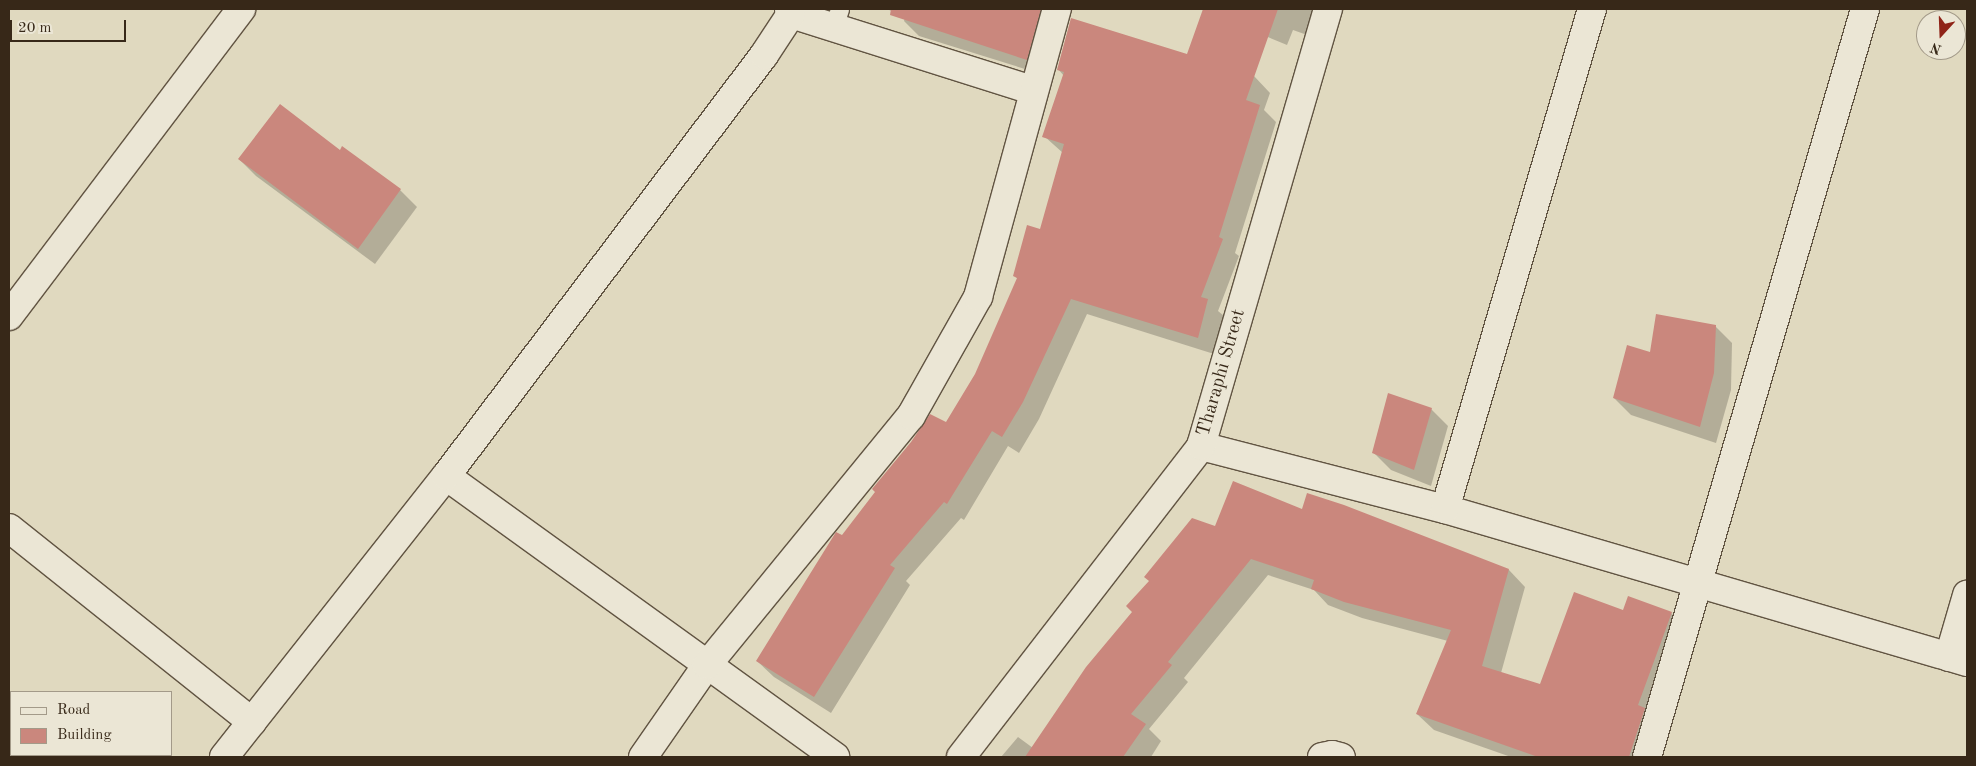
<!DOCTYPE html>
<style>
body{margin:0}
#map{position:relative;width:1976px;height:766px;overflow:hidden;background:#e0d9bf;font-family:"Old Standard TT",serif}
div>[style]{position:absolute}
.shadow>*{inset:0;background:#0003}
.building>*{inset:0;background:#ca877d}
.roads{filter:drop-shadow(1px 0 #615442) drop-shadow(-1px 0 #615442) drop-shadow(0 1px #615442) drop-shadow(0 -1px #615442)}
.lane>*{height:18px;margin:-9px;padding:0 9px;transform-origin:9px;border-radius:9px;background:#ebe6d5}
.street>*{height:28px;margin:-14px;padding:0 14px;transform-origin:14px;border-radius:14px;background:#ebe6d5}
span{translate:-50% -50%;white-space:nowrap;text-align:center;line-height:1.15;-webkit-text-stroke:4.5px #ebe6d5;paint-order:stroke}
.street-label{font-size:19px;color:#372818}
.frame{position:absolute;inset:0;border:10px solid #372818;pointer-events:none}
.legend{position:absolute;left:10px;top:691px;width:162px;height:65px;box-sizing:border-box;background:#ebe6d5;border:1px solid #a39a89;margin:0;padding:6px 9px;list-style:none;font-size:15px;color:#372818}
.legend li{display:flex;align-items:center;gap:10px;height:25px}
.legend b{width:25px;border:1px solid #a39a89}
.north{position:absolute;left:1916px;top:10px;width:50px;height:50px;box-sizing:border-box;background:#ebe6d5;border:1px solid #a39a89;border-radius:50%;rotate:200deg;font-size:14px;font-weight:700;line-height:20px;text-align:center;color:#372818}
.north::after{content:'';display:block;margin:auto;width:18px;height:22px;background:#8f2418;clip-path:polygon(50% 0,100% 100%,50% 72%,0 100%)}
.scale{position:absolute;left:10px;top:20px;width:116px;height:22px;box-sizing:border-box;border:2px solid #372818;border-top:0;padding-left:6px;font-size:15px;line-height:18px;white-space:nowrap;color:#372818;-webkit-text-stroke:4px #ebe6d5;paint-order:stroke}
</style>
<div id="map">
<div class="shadow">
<div style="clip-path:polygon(887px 9px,1048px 9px,1041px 74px,919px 36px,904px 21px,905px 17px)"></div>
<div style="clip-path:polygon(1200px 9px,1319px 9px,1310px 36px,1293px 30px,1287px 45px)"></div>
<div style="clip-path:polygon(1058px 69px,1254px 76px,1270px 93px,1264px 110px,1276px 122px,1235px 253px,1239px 256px,1218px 311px,1224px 316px,1214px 354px,1087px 314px,1039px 419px,1019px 453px,1008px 446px,964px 520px,961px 518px,906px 581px,910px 585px,831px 713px,774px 677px,757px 661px,842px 537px,946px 424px,976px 375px,1018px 279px,1014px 275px,1041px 230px,1063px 153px,1044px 136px,1064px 76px)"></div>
<div style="clip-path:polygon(340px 151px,400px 190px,417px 207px,375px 264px,256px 176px,239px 159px)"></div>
<div style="clip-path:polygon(1715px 326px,1732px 343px,1731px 390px,1716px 443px,1631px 415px,1614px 398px)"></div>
<div style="clip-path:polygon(1431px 409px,1448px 426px,1431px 486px,1391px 470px,1374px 453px)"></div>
<div style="clip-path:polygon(1343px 506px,1509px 570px,1525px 587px,1501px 673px,1541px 685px,1624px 611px,1671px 613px,1687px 629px,1650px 757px,1511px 757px,1434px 730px,1417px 714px,1448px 641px,1362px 618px,1328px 605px,1314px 590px,1268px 575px,1184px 678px,1188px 682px,1149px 729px,1161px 741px,1151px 757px,1001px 757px,1018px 737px,1033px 748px,1215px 527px)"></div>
</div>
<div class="building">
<div style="clip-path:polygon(891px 9px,1041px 9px,1027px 60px,890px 15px)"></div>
<div style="clip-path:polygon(1203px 9px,1278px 9px,1246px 100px,1260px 105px,1219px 237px,1223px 239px,1201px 297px,1208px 299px,1198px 338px,1071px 299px,1023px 402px,1002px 437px,992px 431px,947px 504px,944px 502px,890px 565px,895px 568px,814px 697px,756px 661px,836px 532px,842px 535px,875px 492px,872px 489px,911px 442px,930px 414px,946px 422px,975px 374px,1017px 278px,1013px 276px,1027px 225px,1040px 229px,1064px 144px,1042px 137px,1064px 72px,1057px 70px,1071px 18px,1187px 54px)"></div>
<div style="clip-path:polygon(280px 104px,340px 150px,342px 146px,401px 189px,358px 249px,238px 159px)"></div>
<div style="clip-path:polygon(1656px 314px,1716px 325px,1714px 373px,1700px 427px,1613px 398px,1627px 345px,1650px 352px)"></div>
<div style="clip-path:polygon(1388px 393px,1432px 408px,1414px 470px,1372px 453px)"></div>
<div style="clip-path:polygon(1233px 481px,1302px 509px,1307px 493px,1344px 505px,1509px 569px,1482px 666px,1540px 684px,1574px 592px,1623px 610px,1628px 596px,1672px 612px,1638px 705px,1645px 708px,1629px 757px,1538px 757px,1416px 714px,1451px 630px,1344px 602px,1311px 589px,1314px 580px,1251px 559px,1168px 662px,1172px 665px,1131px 714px,1146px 724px,1123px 757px,1025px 757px,1086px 667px,1132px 612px,1126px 606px,1149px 581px,1144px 577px,1192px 518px,1215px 526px)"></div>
</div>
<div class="roads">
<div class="lane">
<div style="left:834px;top:28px;width:20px;rotate:-72deg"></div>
</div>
<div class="street">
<div style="left:789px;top:9px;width:5px;rotate:68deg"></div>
<div style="left:791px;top:14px;width:253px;rotate:17.5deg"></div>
<div style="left:9px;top:316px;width:385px;rotate:-52.9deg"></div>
<div style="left:1201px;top:446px;width:252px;rotate:14.5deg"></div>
<div style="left:1445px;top:509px;width:544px;rotate:16.34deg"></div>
<div style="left:446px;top:476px;width:480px;rotate:35.8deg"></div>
<div style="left:1445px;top:509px;width:521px;rotate:-73.62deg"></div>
<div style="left:9px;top:528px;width:311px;rotate:38.6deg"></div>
<div style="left:1949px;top:657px;width:65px;rotate:-73.8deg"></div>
<div style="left:224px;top:757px;width:358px;rotate:-51.7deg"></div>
<div style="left:446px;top:476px;width:528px;rotate:-52.93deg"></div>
<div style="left:764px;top:55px;width:49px;rotate:-56.6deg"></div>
<div style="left:643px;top:757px;width:112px;rotate:-55.2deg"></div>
<div style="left:707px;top:665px;width:322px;rotate:-50.7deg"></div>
<div style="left:911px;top:416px;width:137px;rotate:-60.6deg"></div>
<div style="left:978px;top:297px;width:299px;rotate:-74.7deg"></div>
<div style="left:961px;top:757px;width:393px;rotate:-52.3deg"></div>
<div style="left:1201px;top:446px;width:455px;rotate:-73.8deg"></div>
<div style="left:1322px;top:757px;width:10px;rotate:-11deg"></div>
<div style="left:1332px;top:755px;width:9px;rotate:13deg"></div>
<div style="left:1647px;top:757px;width:779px;rotate:-73.75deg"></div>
</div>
</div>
<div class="street-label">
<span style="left:1222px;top:373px;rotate:-74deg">Tharaphi Street</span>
</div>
<div class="frame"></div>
<ul class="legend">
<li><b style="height:6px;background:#ebe6d5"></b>Road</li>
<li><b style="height:14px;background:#ca877d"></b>Building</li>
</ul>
<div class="north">N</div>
<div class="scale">20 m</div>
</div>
